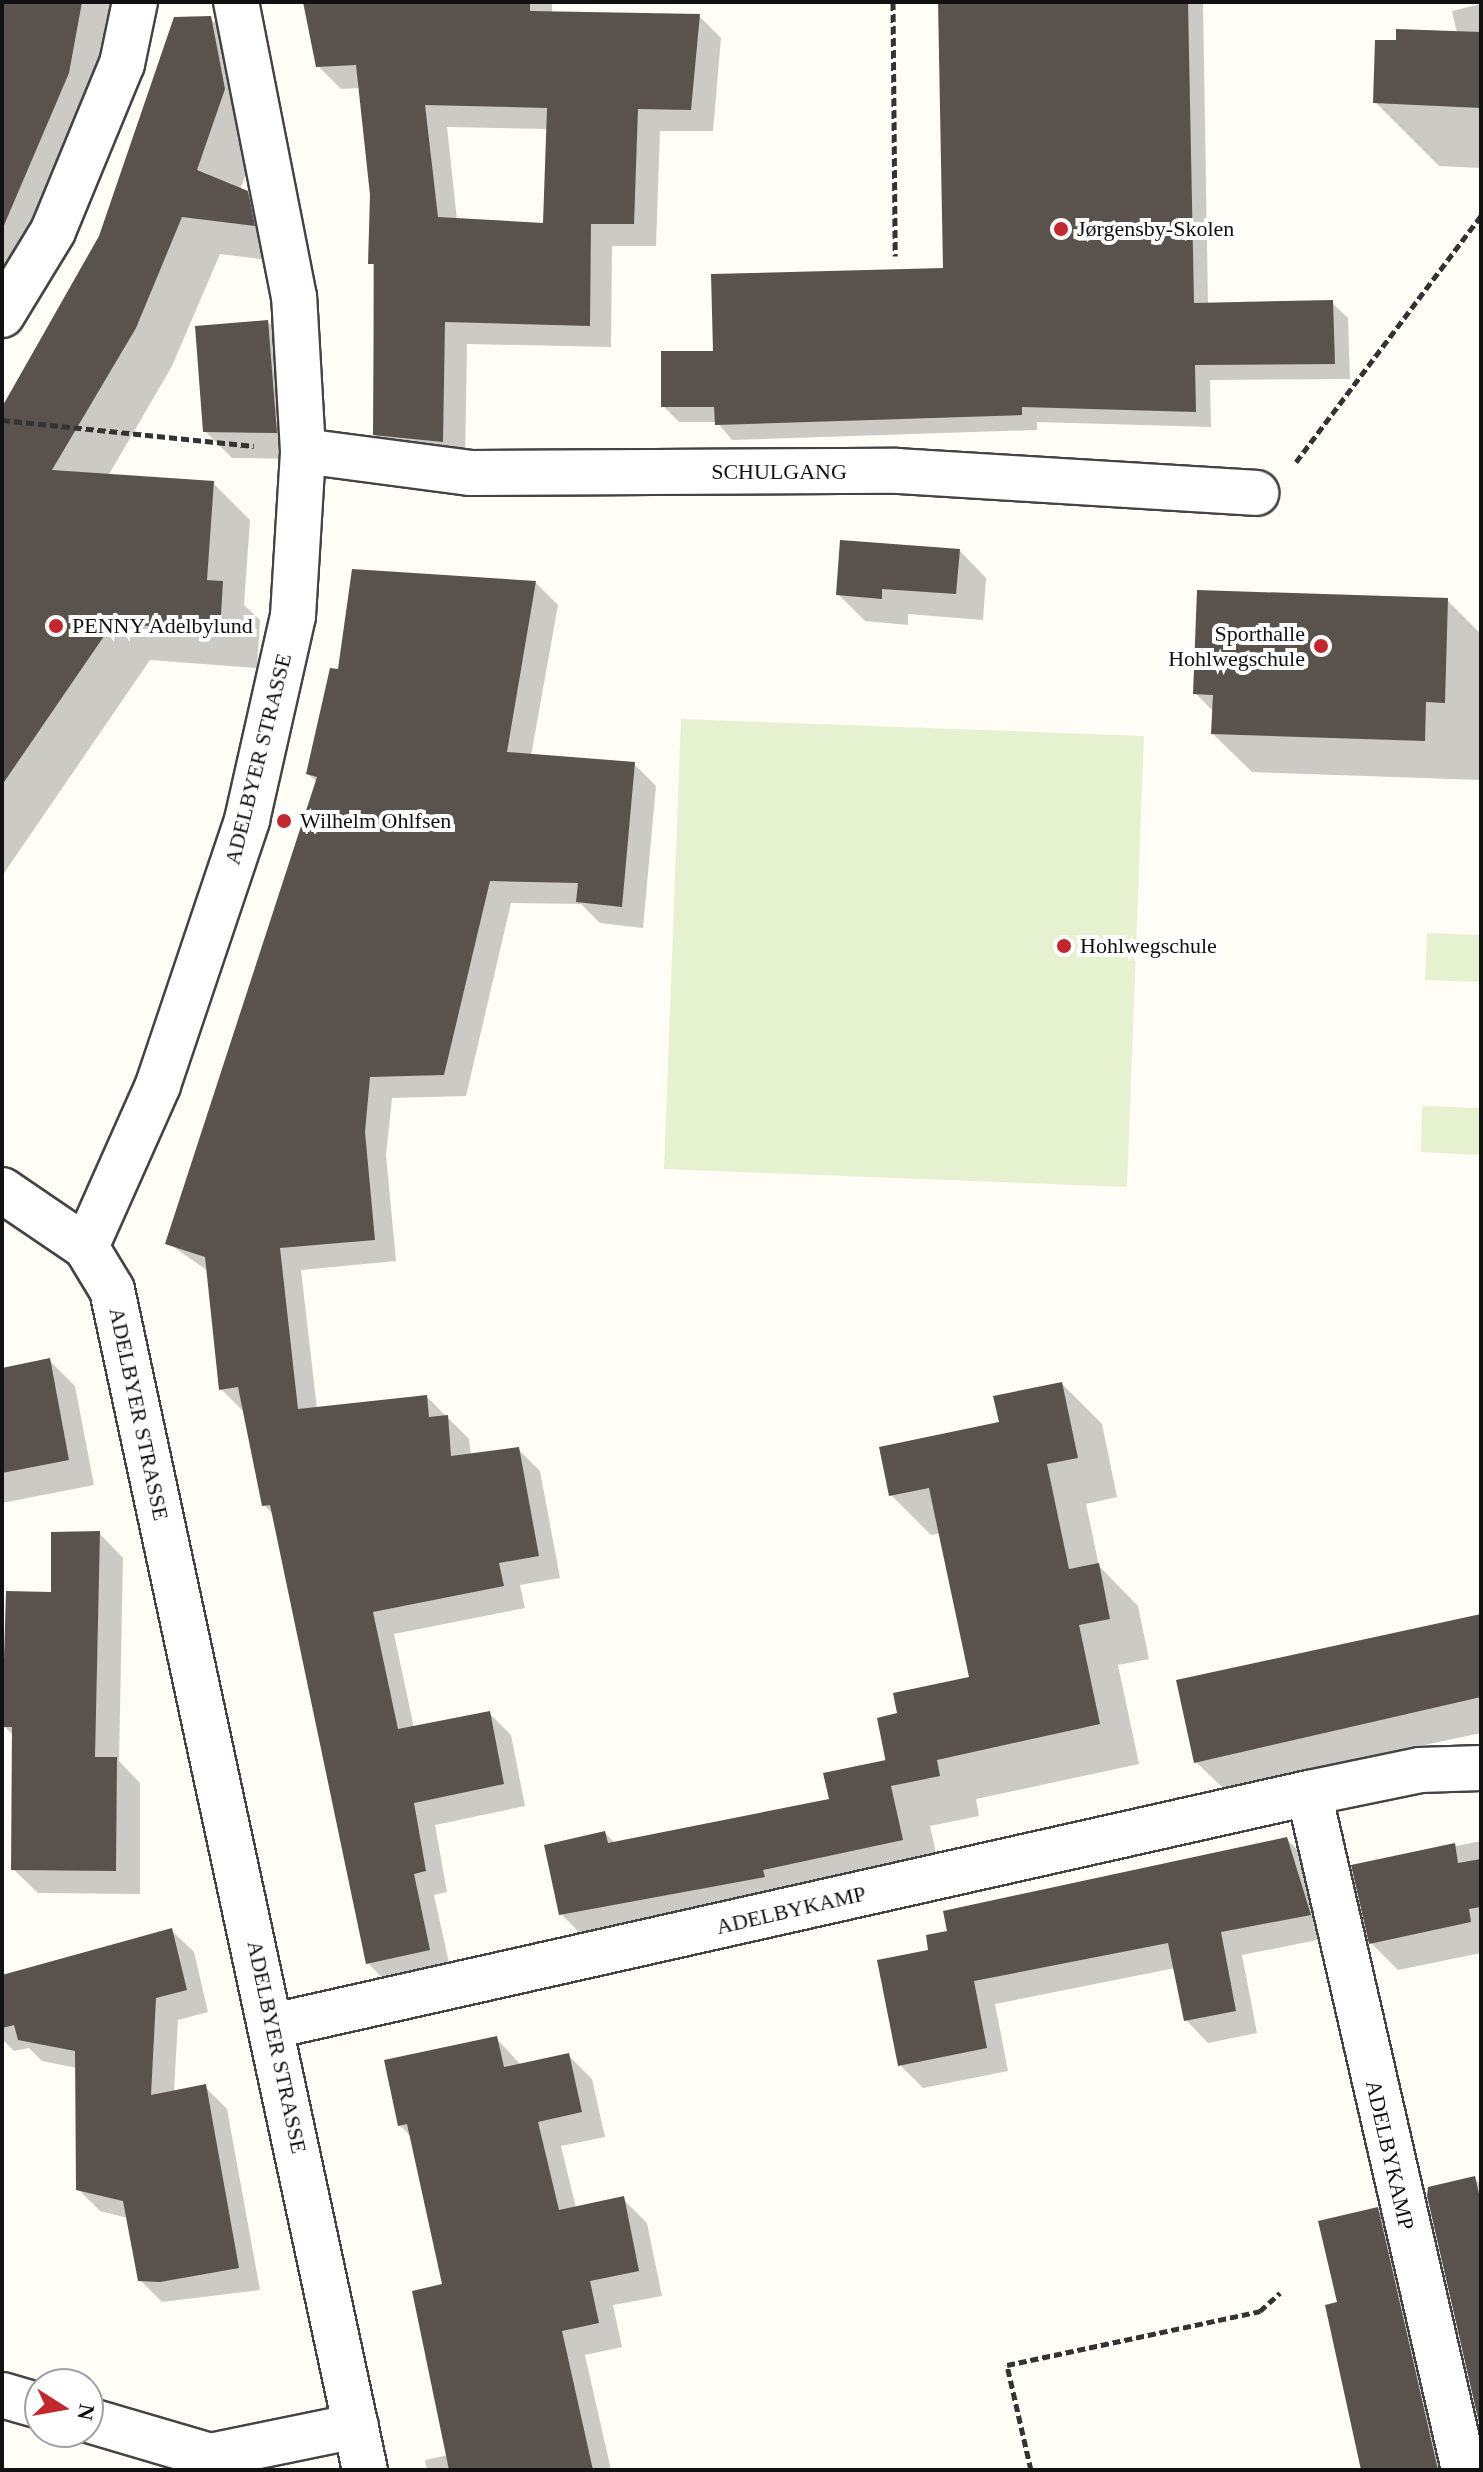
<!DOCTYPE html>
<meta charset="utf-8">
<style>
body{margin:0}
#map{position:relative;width:1483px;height:2472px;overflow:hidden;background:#fffdf5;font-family:Georgia,serif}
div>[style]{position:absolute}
.pitch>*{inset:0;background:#e6f2cf}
.shadow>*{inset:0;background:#0003}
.building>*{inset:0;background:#5a524d}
.path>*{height:5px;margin-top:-2.5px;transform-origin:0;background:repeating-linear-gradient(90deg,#333 0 8px,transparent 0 12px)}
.roads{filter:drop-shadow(2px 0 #444) drop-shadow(-2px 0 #444) drop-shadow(0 2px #444) drop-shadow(0 -2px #444)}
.minor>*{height:44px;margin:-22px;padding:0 22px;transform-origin:22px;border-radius:22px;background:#fff}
.tertiary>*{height:44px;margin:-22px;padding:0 22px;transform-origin:22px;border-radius:22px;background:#fff}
.dots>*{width:22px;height:22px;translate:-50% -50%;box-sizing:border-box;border:4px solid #fff;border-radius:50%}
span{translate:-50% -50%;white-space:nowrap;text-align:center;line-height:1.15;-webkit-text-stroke:8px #fff;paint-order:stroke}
.poi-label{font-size:22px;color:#111}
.left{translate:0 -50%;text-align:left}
.right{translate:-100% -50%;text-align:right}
.street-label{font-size:22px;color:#111}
.frame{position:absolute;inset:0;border:4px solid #111;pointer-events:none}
.north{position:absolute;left:24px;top:2368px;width:80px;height:80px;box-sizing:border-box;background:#fff;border:2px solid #a0a0a0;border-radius:50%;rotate:101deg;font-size:22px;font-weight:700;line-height:32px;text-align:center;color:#111}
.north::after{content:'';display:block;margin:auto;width:28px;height:36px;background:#c4262e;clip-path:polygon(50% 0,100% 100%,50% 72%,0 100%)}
</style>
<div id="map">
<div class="pitch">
<div style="clip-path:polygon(681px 719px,1144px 736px,1127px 1187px,664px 1169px)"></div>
<div style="clip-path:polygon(1427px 933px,1481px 935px,1481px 982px,1425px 980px)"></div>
<div style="clip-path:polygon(1422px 1106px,1481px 1108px,1481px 1155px,1421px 1152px)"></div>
</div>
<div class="shadow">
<div style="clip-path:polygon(2px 2px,118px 2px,99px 105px,2px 303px)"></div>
<div style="clip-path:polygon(evenodd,308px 2px,552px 2px,552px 14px,699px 16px,721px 38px,713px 131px,660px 131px,656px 246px,612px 246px,611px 347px,467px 344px,465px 463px,397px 457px,375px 434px,372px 195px,361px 88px,341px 89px,318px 66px,308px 2px,447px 127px,548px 129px,545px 225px,457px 220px,447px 127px)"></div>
<div style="clip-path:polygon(940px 2px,1203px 2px,1208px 305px,1332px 303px,1348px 318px,1350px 379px,1210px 380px,1211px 427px,1037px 422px,1037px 430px,732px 440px,717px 422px,679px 422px,663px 406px,715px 353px,945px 270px)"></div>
<div style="clip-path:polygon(1481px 4px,1481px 168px,1439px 166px,1375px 102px,1398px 42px,1457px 33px,1452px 11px)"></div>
<div style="clip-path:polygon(210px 18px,248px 56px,262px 128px,240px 190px,284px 230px,291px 263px,220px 254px,172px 366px,108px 476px,213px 483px,250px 520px,244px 605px,260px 620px,257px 668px,150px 660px,2px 876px,2px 490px,101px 237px)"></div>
<div style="clip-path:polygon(268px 322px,295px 349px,303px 459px,232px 458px,205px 431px)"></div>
<div style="clip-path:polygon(960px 551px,986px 578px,983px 620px,908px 614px,908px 625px,865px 621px,838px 594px)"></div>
<div style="clip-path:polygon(536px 583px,558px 605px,531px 756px,634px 764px,656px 786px,643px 928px,600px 923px,581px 904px,511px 903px,466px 1096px,392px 1098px,386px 1155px,396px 1261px,301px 1270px,317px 1409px,427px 1397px,469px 1439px,471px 1456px,518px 1449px,540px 1471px,560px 1578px,520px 1585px,525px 1608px,394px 1634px,414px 1728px,489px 1713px,511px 1735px,525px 1806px,435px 1825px,447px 1892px,434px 1895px,451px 1972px,390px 1986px,368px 1963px,275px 1516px,264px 1505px,243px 1411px,221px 1389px,208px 1271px,168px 1243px,317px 782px,308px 774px,339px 671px)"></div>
<div style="clip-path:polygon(1447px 600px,1481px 634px,1481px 780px,1252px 772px,1213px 734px,1214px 712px,1195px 693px)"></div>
<div style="clip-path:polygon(49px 1360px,75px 1386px,94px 1485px,2px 1503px,2px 1370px)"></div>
<div style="clip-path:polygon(1062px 1384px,1102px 1424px,1117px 1497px,1086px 1504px,1099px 1566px,1138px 1606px,1149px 1659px,1118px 1665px,1139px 1764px,976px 1799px,979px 1816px,930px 1826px,942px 1880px,601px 1954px,561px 1914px,605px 1833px,615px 1843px,831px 1800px,885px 1762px,900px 1715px,971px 1678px,941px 1533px,931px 1535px,891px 1495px)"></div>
<div style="clip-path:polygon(99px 1533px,123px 1558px,119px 1761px,140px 1783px,140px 1894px,38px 1893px,13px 1869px,14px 1736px,4px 1726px,53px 1594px)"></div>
<div style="clip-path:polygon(1481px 1616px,1481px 1733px,1223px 1788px,1196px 1762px)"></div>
<div style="clip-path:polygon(1287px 1839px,1309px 1862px,1332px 1937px,1242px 1955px,1257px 2033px,1208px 2043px,1186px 2020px,1175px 1968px,995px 2004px,1008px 2071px,923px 2088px,900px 2065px,931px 1952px)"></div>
<div style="clip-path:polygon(1481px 1841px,1481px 1953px,1398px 1970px,1371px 1943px,1354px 1867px)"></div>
<div style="clip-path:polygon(171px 1930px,194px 1952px,208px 2012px,178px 2020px,174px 2092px,205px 2087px,227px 2109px,260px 2290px,162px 2302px,140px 2280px,128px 2218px,100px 2211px,78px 2189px,77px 2068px,42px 2061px,29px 2048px,14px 2051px,2px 2039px,2px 1976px)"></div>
<div style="clip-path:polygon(496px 2038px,521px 2065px,568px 2055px,592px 2079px,605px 2137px,561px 2146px,576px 2208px,623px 2199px,647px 2223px,662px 2296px,613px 2305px,622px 2347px,585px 2355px,611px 2470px,427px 2470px,425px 2460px,448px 2455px,445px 2286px,411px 2137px,400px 2125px)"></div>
<div style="clip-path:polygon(1474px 2178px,1481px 2185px,1481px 2407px)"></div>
<div style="clip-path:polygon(1377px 2209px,1403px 2234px,1458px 2470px,1362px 2470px,1339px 2304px)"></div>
</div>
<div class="building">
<div style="clip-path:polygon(2px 2px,82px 2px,69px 73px,2px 230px)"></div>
<div style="clip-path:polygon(evenodd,303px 2px,530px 2px,530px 11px,700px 14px,691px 110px,638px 109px,634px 224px,591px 224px,590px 326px,445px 322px,443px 442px,373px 435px,374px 264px,368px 264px,370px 195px,356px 65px,316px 67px,303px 2px,425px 105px,547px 108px,543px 223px,438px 217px,425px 105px)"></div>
<div style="clip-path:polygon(938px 2px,1188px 2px,1194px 303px,1333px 300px,1335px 364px,1195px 365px,1196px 412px,1022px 407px,1022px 415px,715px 425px,714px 407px,661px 407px,661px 351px,713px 351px,711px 274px,943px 268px)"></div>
<div style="clip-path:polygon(211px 16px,225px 89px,197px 170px,248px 191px,255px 226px,182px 217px,136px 328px,52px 470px,214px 481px,207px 580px,223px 581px,220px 632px,113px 623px,2px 785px,2px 407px,99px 236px,174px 17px)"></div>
<div style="clip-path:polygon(1396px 29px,1481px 32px,1481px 108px,1373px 103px,1375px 40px,1396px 40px)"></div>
<div style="clip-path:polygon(268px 320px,277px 433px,203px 432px,195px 326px)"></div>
<div style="clip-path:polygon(840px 540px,960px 549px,956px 594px,882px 589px,882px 599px,836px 595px)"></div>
<div style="clip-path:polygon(352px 569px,536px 581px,507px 752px,635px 762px,622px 907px,576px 902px,578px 883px,490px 881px,444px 1075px,370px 1077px,365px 1132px,375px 1240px,280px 1248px,298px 1409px,427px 1395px,429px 1417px,448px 1415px,451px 1456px,519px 1447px,539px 1556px,499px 1563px,504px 1586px,373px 1612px,398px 1729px,490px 1711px,504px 1784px,414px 1803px,426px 1871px,414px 1874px,430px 1950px,366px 1964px,270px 1505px,262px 1506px,238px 1387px,219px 1390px,205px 1257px,165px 1244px,317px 777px,306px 774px,330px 668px,338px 669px)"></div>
<div style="clip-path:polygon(1197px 590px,1448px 598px,1445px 703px,1426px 702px,1425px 741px,1211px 734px,1213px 695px,1193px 694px)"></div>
<div style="clip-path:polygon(50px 1358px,69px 1460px,2px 1473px,2px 1368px)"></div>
<div style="clip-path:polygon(1062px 1382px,1078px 1458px,1047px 1464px,1069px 1569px,1099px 1563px,1110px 1619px,1079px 1625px,1100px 1724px,937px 1760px,940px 1776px,891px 1786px,903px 1840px,763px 1870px,765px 1877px,559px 1915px,544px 1845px,605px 1831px,608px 1843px,829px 1799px,823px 1773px,886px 1760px,888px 1773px,877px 1718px,897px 1713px,893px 1693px,969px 1677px,929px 1488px,889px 1496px,879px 1447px,999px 1422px,993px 1396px)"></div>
<div style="clip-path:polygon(100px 1531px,95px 1757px,117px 1757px,116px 1871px,11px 1870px,12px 1727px,2px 1727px,6px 1591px,51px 1592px,51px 1532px)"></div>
<div style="clip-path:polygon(1481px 1614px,1481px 1697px,1194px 1763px,1176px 1680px)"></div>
<div style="clip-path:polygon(1287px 1837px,1311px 1915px,1221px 1932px,1236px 2011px,1184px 2021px,1168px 1943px,974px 1981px,987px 2048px,898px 2066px,877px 1960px,928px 1950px,926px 1935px,947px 1931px,943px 1911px)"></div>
<div style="clip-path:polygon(1455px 1843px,1458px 1863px,1481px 1859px,1481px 1907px,1469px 1909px,1471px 1922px,1369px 1944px,1351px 1865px)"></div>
<div style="clip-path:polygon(172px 1928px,187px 1990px,156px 1998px,151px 2095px,206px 2084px,239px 2268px,160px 2282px,138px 2281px,123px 2201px,76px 2190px,75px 2051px,18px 2040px,14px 2025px,2px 2028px,2px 1975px)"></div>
<div style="clip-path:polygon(497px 2036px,504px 2067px,569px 2053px,582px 2112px,538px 2122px,559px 2210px,624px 2196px,639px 2271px,590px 2281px,599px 2323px,562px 2331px,593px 2470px,449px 2470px,412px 2291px,442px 2284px,407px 2124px,398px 2126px,384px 2060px)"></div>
<div style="clip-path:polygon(1475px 2176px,1481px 2203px,1481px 2432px,1427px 2196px,1428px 2187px)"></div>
<div style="clip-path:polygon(1378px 2207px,1438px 2470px,1361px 2470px,1325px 2305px,1337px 2302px,1318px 2221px)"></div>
</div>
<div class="path">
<div style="left:893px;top:2px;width:254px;rotate:89.5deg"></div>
<div style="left:2px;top:420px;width:253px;rotate:5.9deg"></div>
<div style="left:1296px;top:462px;width:308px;rotate:-53.1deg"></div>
<div style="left:1031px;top:2470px;width:108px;rotate:-102.9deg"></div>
<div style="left:1007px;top:2365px;width:259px;rotate:-12deg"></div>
<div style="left:1260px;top:2311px;width:27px;rotate:-42deg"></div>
</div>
<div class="roads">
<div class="minor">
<div style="left:303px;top:451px;width:168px;rotate:7.5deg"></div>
<div style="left:470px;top:473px;width:427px;rotate:-0.3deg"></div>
<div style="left:897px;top:471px;width:360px;rotate:3.5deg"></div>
<div style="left:2px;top:1190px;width:102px;rotate:34.2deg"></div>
<div style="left:86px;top:1247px;width:50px;rotate:58.8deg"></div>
<div style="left:112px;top:1290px;width:1207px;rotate:77.9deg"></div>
<div style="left:86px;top:1247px;width:177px;rotate:-66deg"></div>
<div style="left:158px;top:1085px;width:280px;rotate:-71.4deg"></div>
<div style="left:247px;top:820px;width:209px;rotate:-77.3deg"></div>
<div style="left:293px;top:616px;width:165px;rotate:-86.5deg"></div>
<div style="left:303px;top:451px;width:154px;rotate:-93.3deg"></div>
<div style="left:294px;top:297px;width:301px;rotate:-101.1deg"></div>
<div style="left:1309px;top:1793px;width:695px;rotate:77.1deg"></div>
<div style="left:273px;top:2026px;width:1062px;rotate:-12.68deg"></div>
<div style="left:1309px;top:1793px;width:113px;rotate:-11.7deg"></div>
<div style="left:1420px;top:1770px;width:61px;rotate:-1.9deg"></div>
<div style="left:2px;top:2395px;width:40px;rotate:16deg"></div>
<div style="left:88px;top:2420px;width:127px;rotate:16.4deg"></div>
<div style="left:210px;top:2456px;width:149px;rotate:-11.6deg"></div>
</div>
<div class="tertiary">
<div style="left:2px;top:315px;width:98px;rotate:-58.7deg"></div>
<div style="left:53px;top:231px;width:181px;rotate:-67.6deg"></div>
<div style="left:122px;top:64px;width:63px;rotate:-78.2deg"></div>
</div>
</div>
<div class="dots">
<div style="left:1061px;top:229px;background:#c4262e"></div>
<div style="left:56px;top:626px;background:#c4262e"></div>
<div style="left:1321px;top:646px;background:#c4262e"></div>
<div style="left:284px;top:821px;background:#c4262e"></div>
<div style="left:1064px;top:946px;background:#c4262e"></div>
</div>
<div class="poi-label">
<span class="left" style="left:1077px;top:229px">Jørgensby-Skolen</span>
<span class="left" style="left:72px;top:626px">PENNY Adelbylund</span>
<span class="right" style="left:1305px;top:646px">Sporthalle<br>Hohlwegschule</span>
<span class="left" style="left:300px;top:821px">Wilhelm Ohlfsen</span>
<span class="left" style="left:1080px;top:946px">Hohlwegschule</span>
</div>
<div class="street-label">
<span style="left:779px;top:472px">SCHULGANG</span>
<span style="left:258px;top:759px;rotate:-76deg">ADELBYER STRASSE</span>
<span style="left:139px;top:1414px;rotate:78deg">ADELBYER STRASSE</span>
<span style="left:791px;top:1910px;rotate:-13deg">ADELBYKAMP</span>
<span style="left:277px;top:2047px;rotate:78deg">ADELBYER STRASSE</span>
<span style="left:1390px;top:2155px;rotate:77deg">ADELBYKAMP</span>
</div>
<div class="frame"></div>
<div class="north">N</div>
</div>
